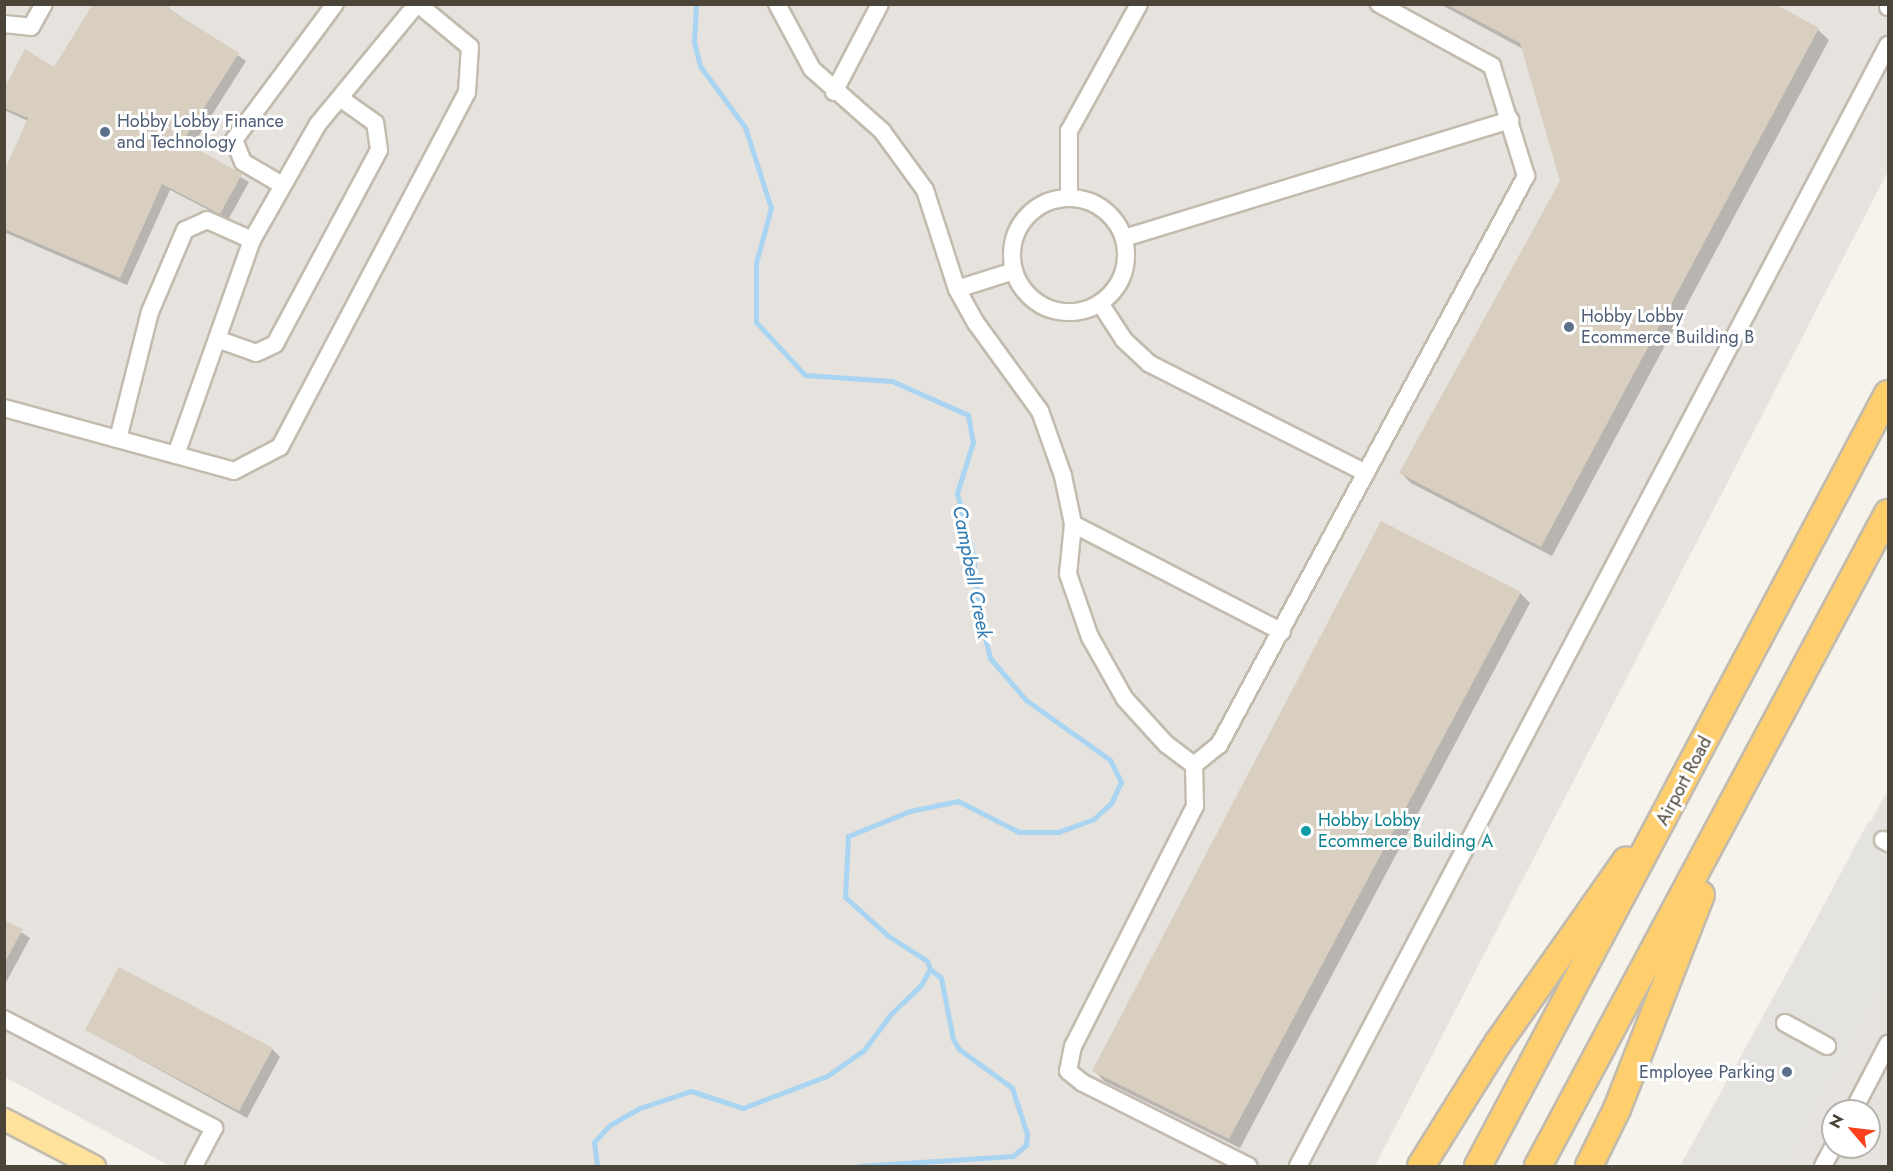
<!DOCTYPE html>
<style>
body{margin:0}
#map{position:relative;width:1893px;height:1171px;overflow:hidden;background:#f6f3ec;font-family:Jost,sans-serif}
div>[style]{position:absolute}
.industrial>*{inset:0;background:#e6e2dd}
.parking>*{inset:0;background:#e5e3e0}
.shadow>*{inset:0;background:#0003}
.stream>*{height:5px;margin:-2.5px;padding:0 2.5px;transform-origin:2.5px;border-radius:2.5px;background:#a9d4f2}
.building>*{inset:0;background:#d8cfc1}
.roads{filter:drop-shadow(2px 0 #c2bbae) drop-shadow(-2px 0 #c2bbae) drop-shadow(0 2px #c2bbae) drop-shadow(0 -2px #c2bbae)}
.minor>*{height:16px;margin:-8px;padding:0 8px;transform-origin:8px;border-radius:8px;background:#fff}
.minor>.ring{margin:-8px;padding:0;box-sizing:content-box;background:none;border:16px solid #fff;border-radius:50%}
.major>*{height:21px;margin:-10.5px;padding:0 10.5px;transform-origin:10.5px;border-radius:10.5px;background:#ffe39c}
.highway>*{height:26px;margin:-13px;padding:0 13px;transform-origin:13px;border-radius:13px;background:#ffcf6e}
.dots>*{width:16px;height:16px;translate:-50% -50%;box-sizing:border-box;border:3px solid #fff;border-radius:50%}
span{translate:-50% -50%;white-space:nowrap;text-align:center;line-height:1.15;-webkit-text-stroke:6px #fff;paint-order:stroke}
.service-label{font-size:18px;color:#4e5e75}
.left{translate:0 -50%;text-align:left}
.right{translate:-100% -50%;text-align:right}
.street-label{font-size:18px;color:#4b4439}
.culture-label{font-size:18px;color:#0d838f}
.water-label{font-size:20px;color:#2e7ab2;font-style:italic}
.frame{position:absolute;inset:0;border:6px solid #4b4439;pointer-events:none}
.north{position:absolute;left:1821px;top:1099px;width:60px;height:60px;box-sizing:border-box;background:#fff;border:2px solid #b7b4b0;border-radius:50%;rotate:298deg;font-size:16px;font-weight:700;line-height:24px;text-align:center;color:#4b4439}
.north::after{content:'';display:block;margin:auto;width:21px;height:27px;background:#fc3f1d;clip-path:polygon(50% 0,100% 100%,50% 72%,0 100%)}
</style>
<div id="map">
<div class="industrial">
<div style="clip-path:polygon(4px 5px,1888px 5px,1888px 171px,1375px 1166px,170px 1166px,5px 1077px)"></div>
<div style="clip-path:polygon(evenodd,1888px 790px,1888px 1166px,1680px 1166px,1888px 790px,1833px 1111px,1869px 1111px,1869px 1147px,1833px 1147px,1833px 1111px)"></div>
</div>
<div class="parking">
<div style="clip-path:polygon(1868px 822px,1888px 832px,1888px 977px,1788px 1166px,1685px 1166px)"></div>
</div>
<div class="shadow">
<div style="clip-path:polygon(162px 4px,246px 61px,191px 148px,249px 182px,228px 220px,170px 190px,127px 285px,4px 232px,4px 175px,28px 121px,4px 110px,4px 92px,55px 69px)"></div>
<div style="clip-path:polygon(1440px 4px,1772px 4px,1818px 30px,1829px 40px,1552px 556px,1411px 483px,1401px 473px,1562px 181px,1523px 49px)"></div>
<div style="clip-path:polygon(1520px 593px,1530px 603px,1240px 1148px,1104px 1081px,1094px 1070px)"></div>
<div style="clip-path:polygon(4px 921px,30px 938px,4px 986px)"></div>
<div style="clip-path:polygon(87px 1030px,272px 1049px,280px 1057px,247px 1118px)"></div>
</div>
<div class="stream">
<div style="left:696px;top:4px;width:38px;rotate:93deg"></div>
<div style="left:694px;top:42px;width:25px;rotate:76deg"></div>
<div style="left:700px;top:66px;width:76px;rotate:53.6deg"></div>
<div style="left:745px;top:127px;width:85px;rotate:72.2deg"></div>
<div style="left:771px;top:208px;width:57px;rotate:105.3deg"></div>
<div style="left:756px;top:263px;width:59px;rotate:90deg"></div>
<div style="left:756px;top:322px;width:72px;rotate:47.2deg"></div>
<div style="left:805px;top:375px;width:87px;rotate:3.9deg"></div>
<div style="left:892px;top:381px;width:83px;rotate:24.1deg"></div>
<div style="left:968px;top:415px;width:27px;rotate:80deg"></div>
<div style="left:973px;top:442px;width:53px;rotate:107.4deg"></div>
<div style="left:957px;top:493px;width:65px;rotate:75.7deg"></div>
<div style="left:973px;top:556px;width:57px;rotate:84deg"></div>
<div style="left:979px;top:613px;width:46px;rotate:76.3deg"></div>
<div style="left:990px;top:658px;width:55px;rotate:49.4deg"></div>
<div style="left:1026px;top:700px;width:103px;rotate:35.5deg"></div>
<div style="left:1110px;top:760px;width:25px;rotate:63deg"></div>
<div style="left:1121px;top:782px;width:23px;rotate:115deg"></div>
<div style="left:1111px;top:803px;width:23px;rotate:137deg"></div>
<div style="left:1094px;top:819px;width:37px;rotate:160deg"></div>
<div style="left:1059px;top:832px;width:40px;rotate:180deg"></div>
<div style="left:1019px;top:832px;width:68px;rotate:-153.1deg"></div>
<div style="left:958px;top:801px;width:49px;rotate:168.2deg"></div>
<div style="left:910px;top:811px;width:67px;rotate:158deg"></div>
<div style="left:848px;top:836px;width:61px;rotate:92.8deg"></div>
<div style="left:845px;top:897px;width:57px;rotate:42.1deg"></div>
<div style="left:887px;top:935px;width:48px;rotate:33deg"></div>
<div style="left:927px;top:961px;width:9px;rotate:69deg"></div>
<div style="left:930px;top:969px;width:14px;rotate:39deg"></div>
<div style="left:941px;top:978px;width:62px;rotate:78.9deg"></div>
<div style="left:953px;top:1039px;width:12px;rotate:59deg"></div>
<div style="left:959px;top:1049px;width:66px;rotate:36.3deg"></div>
<div style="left:1012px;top:1088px;width:48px;rotate:71.9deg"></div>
<div style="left:1027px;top:1134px;width:11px;rotate:95deg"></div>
<div style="left:1026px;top:1145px;width:17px;rotate:140deg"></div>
<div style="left:1013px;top:1156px;width:155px;rotate:176.3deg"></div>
<div style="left:597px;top:1166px;width:24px;rotate:-97deg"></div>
<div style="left:594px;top:1142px;width:23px;rotate:-47deg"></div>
<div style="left:610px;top:1125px;width:34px;rotate:-30deg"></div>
<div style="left:640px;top:1108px;width:54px;rotate:-18.4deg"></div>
<div style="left:691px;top:1091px;width:55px;rotate:18.1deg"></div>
<div style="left:743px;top:1108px;width:90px;rotate:-20.9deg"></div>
<div style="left:827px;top:1076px;width:45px;rotate:-35.1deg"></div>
<div style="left:864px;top:1050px;width:44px;rotate:-53.4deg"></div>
<div style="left:890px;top:1015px;width:43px;rotate:-44.1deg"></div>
<div style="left:921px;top:985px;width:18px;rotate:-61deg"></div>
</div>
<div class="building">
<div style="clip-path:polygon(93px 4px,171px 4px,168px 9px,239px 53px,183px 141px,242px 174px,220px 214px,162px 184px,120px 278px,4px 229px,4px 171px,28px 118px,4px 108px,4px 89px,25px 49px,54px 67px)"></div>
<div style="clip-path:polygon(1446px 4px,1775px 4px,1819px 28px,1541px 547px,1399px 473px,1560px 181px,1520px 43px)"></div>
<div style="clip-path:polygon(1381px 521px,1521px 592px,1229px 1139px,1092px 1071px)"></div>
<div style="clip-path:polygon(4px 920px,23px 929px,4px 964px)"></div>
<div style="clip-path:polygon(119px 967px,273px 1048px,239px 1111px,85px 1030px)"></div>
</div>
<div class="roads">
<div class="minor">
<div style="left:777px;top:4px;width:74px;rotate:61.7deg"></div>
<div style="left:812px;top:69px;width:94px;rotate:41.5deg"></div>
<div style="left:882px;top:131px;width:73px;rotate:53.9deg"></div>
<div style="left:925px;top:190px;width:104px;rotate:72.1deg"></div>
<div style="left:957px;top:289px;width:39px;rotate:61deg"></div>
<div style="left:976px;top:323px;width:109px;rotate:54deg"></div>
<div style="left:1040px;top:411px;width:69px;rotate:70.5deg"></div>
<div style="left:1063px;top:476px;width:49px;rotate:78.2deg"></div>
<div style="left:1073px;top:524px;width:50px;rotate:95.7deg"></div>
<div style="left:1068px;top:574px;width:67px;rotate:70.8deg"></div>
<div style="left:1090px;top:637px;width:71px;rotate:60.6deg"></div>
<div style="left:1125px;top:699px;width:61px;rotate:47.7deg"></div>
<div style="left:1166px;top:744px;width:35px;rotate:37deg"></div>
<div style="left:1194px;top:765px;width:41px;rotate:88.6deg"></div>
<div style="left:1195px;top:806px;width:269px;rotate:116.9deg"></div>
<div style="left:1073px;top:1046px;width:25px;rotate:101deg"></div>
<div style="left:1068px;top:1071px;width:19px;rotate:39deg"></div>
<div style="left:1083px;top:1083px;width:185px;rotate:26.7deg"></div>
<div style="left:1888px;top:4px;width:3px;rotate:90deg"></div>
<div style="left:4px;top:24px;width:27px;rotate:6deg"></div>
<div style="left:31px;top:27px;width:26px;rotate:-61deg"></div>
<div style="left:834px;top:92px;width:99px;rotate:-62.4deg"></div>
<div style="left:282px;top:185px;width:45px;rotate:-149.5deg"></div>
<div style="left:243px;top:162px;width:24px;rotate:-112deg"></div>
<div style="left:234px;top:140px;width:169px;rotate:-53.4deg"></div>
<div style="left:1069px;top:196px;width:65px;rotate:-90deg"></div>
<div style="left:1069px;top:131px;width:145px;rotate:-61.1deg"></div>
<div class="ring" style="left:1012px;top:198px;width:98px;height:98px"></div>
<div style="left:1124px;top:238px;width:404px;rotate:-17deg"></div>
<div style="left:252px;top:240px;width:133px;rotate:-60.4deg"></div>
<div style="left:318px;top:124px;width:156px;rotate:-50.5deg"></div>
<div style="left:957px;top:289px;width:60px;rotate:-17.5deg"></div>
<div style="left:1100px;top:303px;width:44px;rotate:57deg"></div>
<div style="left:1124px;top:340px;width:35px;rotate:43deg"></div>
<div style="left:1150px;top:364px;width:242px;rotate:26.8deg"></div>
<div style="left:217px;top:339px;width:41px;rotate:19.7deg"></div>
<div style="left:256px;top:353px;width:21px;rotate:-25deg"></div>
<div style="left:275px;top:344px;width:220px;rotate:-61.8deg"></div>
<div style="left:379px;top:150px;width:27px;rotate:-98deg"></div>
<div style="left:375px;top:123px;width:43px;rotate:-144.5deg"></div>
<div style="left:4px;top:408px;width:238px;rotate:15.3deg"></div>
<div style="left:234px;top:471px;width:52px;rotate:-27.6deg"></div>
<div style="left:280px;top:447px;width:401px;rotate:-62.2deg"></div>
<div style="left:467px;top:92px;width:45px;rotate:-86.2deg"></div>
<div style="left:470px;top:47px;width:67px;rotate:-140.4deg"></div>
<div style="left:118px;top:439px;width:131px;rotate:-75.9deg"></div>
<div style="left:150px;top:312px;width:89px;rotate:-66.9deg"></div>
<div style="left:185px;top:230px;width:24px;rotate:-24deg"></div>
<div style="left:207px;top:220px;width:49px;rotate:24deg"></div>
<div style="left:252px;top:240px;width:228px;rotate:109.5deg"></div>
<div style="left:1073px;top:524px;width:235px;rotate:27.3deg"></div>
<div style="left:1194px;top:765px;width:32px;rotate:-39deg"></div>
<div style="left:1219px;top:745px;width:647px;rotate:-61.65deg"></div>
<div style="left:1526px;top:176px;width:115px;rotate:-107.2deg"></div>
<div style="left:1492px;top:66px;width:129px;rotate:-151.2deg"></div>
<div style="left:1883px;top:840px;width:6px;rotate:31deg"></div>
<div style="left:4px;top:1019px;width:237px;rotate:27.4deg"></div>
<div style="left:214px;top:1128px;width:43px;rotate:117.8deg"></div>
<div style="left:1785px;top:1023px;width:48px;rotate:28.7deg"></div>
<div style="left:1853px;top:1111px;width:76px;rotate:-62.4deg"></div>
<div style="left:1298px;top:1166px;width:1267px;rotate:-62.24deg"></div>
<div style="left:1823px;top:1166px;width:21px;rotate:-62deg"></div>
</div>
<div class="major">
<div style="left:4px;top:1119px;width:102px;rotate:27.6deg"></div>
</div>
<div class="highway">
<div style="left:1421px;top:1166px;width:145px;rotate:-58deg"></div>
<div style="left:1498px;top:1043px;width:223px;rotate:-54.9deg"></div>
<div style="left:1478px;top:1166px;width:874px;rotate:-62.03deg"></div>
<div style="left:1538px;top:1166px;width:741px;rotate:-61.81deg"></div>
<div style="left:1589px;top:1166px;width:64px;rotate:-63.8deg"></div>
<div style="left:1617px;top:1109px;width:230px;rotate:-68.6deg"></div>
</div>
</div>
<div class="dots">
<div style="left:105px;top:132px;background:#5c6f8a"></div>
<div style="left:1569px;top:327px;background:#5c6f8a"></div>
<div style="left:1306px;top:831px;background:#0f9aa8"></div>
<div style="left:1787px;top:1072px;background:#5c6f8a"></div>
</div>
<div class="service-label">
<span class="left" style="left:117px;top:132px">Hobby Lobby Finance<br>and Technology</span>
<span class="left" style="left:1581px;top:327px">Hobby Lobby<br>Ecommerce Building B</span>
<span class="right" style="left:1775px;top:1072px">Employee Parking</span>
</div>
<div class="street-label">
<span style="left:1684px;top:781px;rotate:-62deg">Airport Road</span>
</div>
<div class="culture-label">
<span class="left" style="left:1318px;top:831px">Hobby Lobby<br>Ecommerce Building A</span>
</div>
<div class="water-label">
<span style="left:972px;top:572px;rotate:79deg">Campbell Creek</span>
</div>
<div class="frame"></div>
<div class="north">N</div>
</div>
